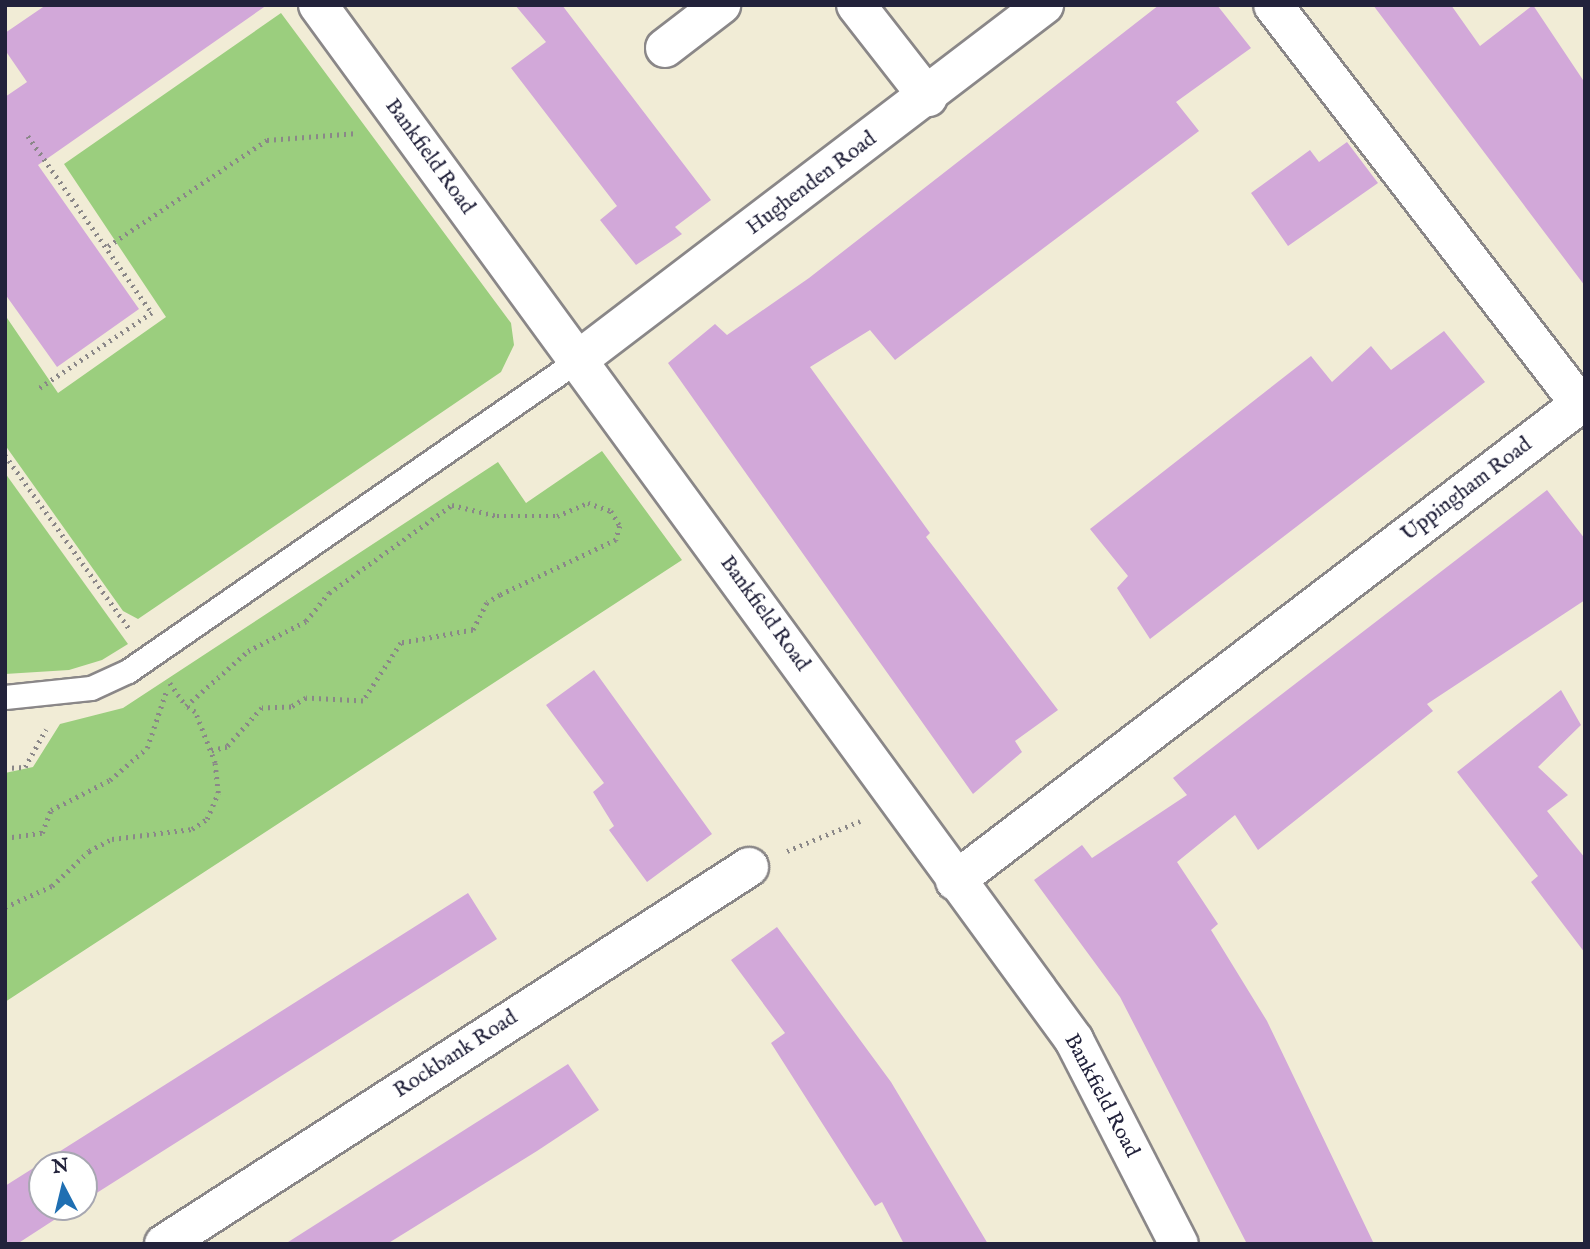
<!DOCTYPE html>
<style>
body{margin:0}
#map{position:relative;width:1590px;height:1249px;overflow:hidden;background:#f1ecd6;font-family:"IM FELL English",serif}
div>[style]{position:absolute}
.green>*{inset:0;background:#9bce7e}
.building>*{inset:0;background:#d2a8d9}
.path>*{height:4.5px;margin-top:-2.25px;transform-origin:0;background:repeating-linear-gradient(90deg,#8a8788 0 2px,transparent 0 7px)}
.roads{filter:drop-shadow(2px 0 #8a8788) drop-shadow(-2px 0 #8a8788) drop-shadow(0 2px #8a8788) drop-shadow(0 -2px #8a8788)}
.service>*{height:23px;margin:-11.5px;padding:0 11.5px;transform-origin:11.5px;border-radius:11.5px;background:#fff}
.minor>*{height:38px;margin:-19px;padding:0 19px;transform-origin:19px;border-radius:19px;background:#fff}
span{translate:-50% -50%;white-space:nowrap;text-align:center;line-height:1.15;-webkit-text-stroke:7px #fff;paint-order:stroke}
.street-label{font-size:21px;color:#22223b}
.frame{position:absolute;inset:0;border:7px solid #22223b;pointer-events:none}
.north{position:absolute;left:28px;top:1151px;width:70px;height:70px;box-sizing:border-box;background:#fff;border:2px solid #a7a7b1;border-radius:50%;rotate:353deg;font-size:19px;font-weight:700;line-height:28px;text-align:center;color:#22223b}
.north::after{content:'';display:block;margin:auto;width:24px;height:32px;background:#1f6fb2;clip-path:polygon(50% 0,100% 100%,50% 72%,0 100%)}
</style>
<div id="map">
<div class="green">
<div style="clip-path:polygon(281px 13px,511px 323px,514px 345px,501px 372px,138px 619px,123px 611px,5px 445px,5px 315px,58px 393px,166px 317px,64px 164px)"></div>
<div style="clip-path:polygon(602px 451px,682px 560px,5px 1002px,5px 773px,33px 767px,60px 724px,123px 708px,498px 462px,526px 503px)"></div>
<div style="clip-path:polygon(5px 473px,128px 644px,102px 660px,69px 670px,5px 674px)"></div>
</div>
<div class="building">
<div style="clip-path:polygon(46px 5px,267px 5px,38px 165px,139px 309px,57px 367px,5px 294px,5px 97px,27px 82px,5px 50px,5px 33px)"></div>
<div style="clip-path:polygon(515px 5px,562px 5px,711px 200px,675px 227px,682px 234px,636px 265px,600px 220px,617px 206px,511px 68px,546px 42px)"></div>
<div style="clip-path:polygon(1159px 5px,1217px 5px,1251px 48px,1176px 102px,1199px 131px,895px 360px,870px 330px,810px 367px,930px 533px,926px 537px,1058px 710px,1015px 741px,1022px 752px,973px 794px,668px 363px,715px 324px,727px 335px,809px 278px)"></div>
<div style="clip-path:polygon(1373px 5px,1451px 5px,1480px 46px,1533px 5px,1585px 83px,1585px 286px)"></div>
<div style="clip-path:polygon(1347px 142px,1378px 183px,1288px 246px,1251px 193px,1310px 150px,1319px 162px)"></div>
<div style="clip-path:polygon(1444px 331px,1485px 382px,1150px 639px,1117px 588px,1128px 576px,1090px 529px,1311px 356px,1332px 382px,1371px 346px,1391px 370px)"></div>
<div style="clip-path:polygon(1547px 490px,1585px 539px,1585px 600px,1427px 704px,1433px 711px,1258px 850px,1235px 815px,1177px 862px,1218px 924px,1211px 930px,1267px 1021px,1374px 1244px,1247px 1244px,1120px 997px,1034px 880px,1082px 845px,1092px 858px,1187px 795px,1173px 778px)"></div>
<div style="clip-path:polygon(594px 670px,712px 834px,647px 882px,609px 830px,614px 826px,593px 792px,604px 783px,546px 705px)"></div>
<div style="clip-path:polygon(1561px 690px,1581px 725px,1538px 767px,1568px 795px,1547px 811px,1585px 858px,1585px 953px,1531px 882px,1538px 876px,1457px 772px)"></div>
<div style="clip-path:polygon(468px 893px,497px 939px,84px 1201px,84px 1165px,42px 1165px,42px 1207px,74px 1207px,17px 1244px,5px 1244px,5px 1186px)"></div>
<div style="clip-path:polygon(777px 927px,891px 1082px,988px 1244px,904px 1244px,882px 1202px,875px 1206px,771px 1043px,785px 1033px,731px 960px)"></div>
<div style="clip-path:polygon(568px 1064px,599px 1110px,537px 1151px,387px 1244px,285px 1244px)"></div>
</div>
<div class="path">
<div style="left:28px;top:136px;width:216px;rotate:55deg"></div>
<div style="left:152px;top:313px;width:138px;rotate:146.2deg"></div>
<div style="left:108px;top:246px;width:191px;rotate:-33.7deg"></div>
<div style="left:267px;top:140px;width:91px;rotate:-4.4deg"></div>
<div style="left:5px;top:455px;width:213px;rotate:54.4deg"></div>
<div style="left:170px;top:683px;width:28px;rotate:55deg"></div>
<div style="left:186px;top:706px;width:83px;rotate:-41.6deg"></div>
<div style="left:248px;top:651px;width:65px;rotate:-27.3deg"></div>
<div style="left:306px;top:621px;width:36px;rotate:-51deg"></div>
<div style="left:329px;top:593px;width:151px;rotate:-35.6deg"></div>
<div style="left:452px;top:505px;width:46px;rotate:13.7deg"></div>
<div style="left:497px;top:516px;width:60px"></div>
<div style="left:557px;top:516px;width:34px;rotate:-23deg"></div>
<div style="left:588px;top:503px;width:24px;rotate:19deg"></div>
<div style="left:611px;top:511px;width:17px;rotate:59deg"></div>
<div style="left:620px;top:526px;width:15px;rotate:106deg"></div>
<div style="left:616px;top:540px;width:128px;rotate:154.6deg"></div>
<div style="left:500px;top:595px;width:15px;rotate:148deg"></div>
<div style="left:487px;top:603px;width:30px;rotate:117deg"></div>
<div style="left:473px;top:630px;width:73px;rotate:169.8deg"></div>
<div style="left:401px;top:643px;width:69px;rotate:123.2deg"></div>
<div style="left:363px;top:701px;width:57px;rotate:-177deg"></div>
<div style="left:306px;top:698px;width:17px;rotate:149deg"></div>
<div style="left:291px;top:707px;width:29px;rotate:178deg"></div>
<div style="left:262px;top:708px;width:52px;rotate:131.9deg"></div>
<div style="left:227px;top:747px;width:16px;rotate:166deg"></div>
<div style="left:5px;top:768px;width:20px;rotate:-3deg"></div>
<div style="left:25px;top:767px;width:43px;rotate:-61.1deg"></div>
<div style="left:5px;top:838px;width:37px;rotate:-8deg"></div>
<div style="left:42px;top:833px;width:25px;rotate:-69deg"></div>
<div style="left:51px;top:810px;width:66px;rotate:-27deg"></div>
<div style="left:110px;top:780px;width:49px;rotate:-40.9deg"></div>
<div style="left:147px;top:748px;width:62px;rotate:-71.3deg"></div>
<div style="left:787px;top:851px;width:79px;rotate:-22.3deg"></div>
<div style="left:5px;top:907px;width:51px;rotate:-24.1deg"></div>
<div style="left:52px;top:886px;width:51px;rotate:-43.4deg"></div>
<div style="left:89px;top:851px;width:26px;rotate:-28deg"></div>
<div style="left:112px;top:839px;width:81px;rotate:-7.1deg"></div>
<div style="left:192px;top:829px;width:18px;rotate:-34deg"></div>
<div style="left:207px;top:819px;width:28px;rotate:-67deg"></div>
<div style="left:218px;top:793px;width:30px;rotate:-96deg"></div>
<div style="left:215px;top:763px;width:55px;rotate:-111.4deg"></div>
<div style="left:195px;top:712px;width:11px;rotate:-146deg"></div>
</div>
<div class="roads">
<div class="service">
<div style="left:5px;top:697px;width:86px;rotate:-6deg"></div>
<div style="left:91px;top:688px;width:41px;rotate:-24.7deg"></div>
<div style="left:128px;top:671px;width:547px;rotate:-34.65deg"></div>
</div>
<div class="minor">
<div style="left:318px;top:5px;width:1282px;rotate:53.85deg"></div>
<div style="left:1074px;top:1040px;width:229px;rotate:62.8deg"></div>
<div style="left:856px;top:5px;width:117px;rotate:52deg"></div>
<div style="left:665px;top:48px;width:71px;rotate:-37.5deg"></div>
<div style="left:578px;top:360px;width:586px;rotate:-37.3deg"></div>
<div style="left:955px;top:881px;width:786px;rotate:-37.35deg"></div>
<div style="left:1580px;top:404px;width:503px;rotate:-127.58deg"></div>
<div style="left:164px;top:1244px;width:696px;rotate:-32.8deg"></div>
</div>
</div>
<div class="street-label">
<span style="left:429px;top:157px;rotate:54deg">Bankfield Road</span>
<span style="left:812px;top:184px;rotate:-37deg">Hughenden Road</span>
<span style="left:1467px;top:490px;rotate:-37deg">Uppingham Road</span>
<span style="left:764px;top:614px;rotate:54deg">Bankfield Road</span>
<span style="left:456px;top:1055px;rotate:-33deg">Rockbank Road</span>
<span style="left:1101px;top:1096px;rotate:62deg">Bankfield Road</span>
</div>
<div class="frame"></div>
<div class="north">N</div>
</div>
